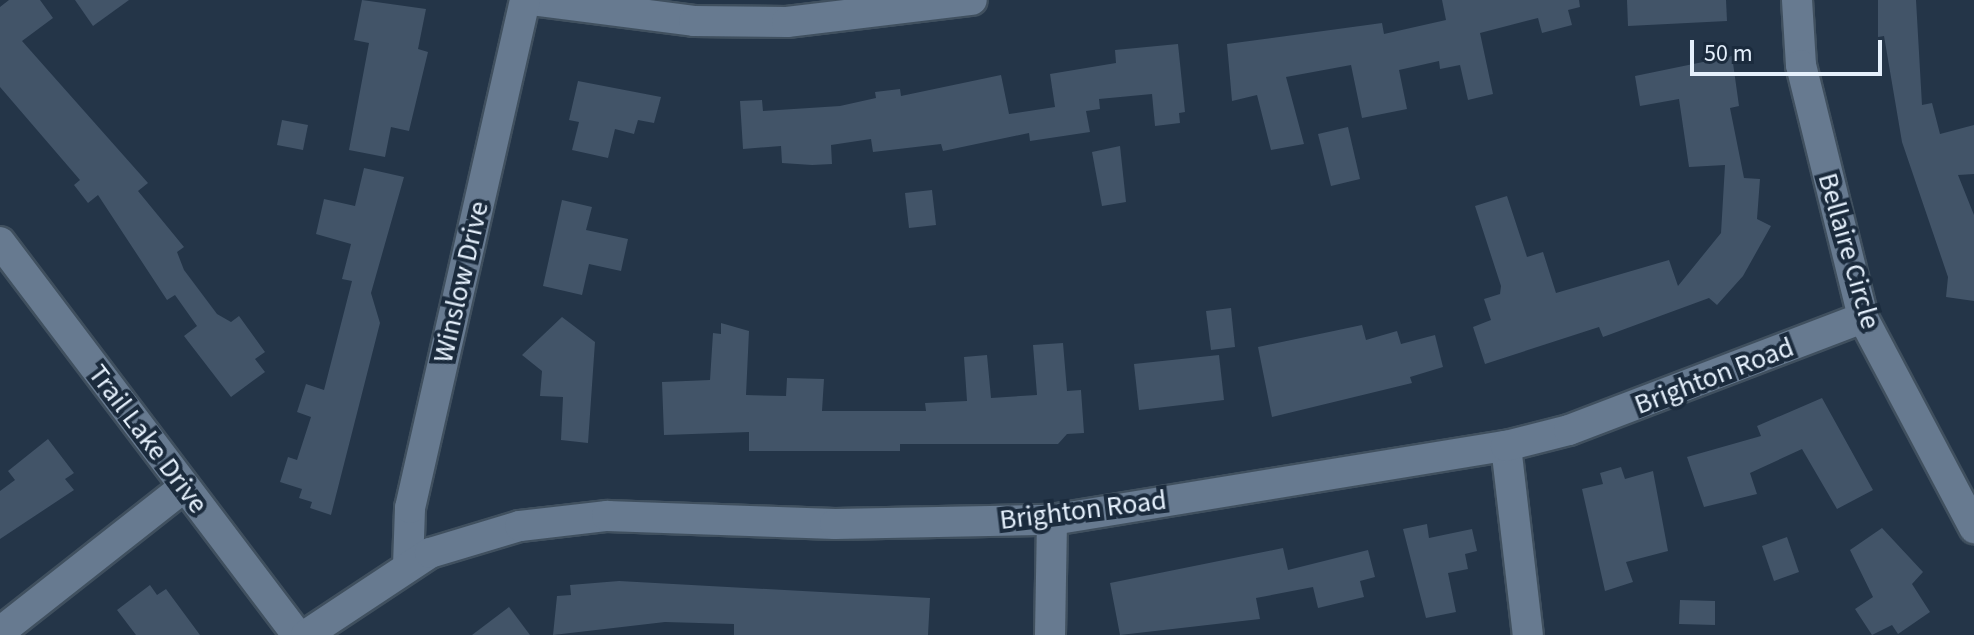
<!DOCTYPE html>
<style>
body{margin:0}
#map{position:relative;width:1974px;height:635px;overflow:hidden;background:#243548;font-family:"Source Sans 3",sans-serif}
div>[style]{position:absolute}
.building>*{inset:0;background:#425468}
.roads{filter:drop-shadow(2px 0 #40505f) drop-shadow(-2px 0 #40505f) drop-shadow(0 2px #40505f) drop-shadow(0 -2px #40505f)}
.minor>*{height:30px;margin:-15px;padding:0 15px;transform-origin:15px;border-radius:15px;background:#677a90}
span{translate:-50% -50%;white-space:nowrap;text-align:center;line-height:1.15;-webkit-text-stroke:8px #1b2b3d;paint-order:stroke}
.street-label{font-size:28px;color:#e5f0fc}
.scale{position:absolute;left:1690px;top:40px;width:192px;height:36px;box-sizing:border-box;border:4px solid #e5f0fc;border-top:0;padding-left:10px;font-size:24px;line-height:28px;white-space:nowrap;color:#e5f0fc;-webkit-text-stroke:6px #1b2b3d;paint-order:stroke}
</style>
<div id="map">
<div class="building">
<div style="clip-path:polygon(9px 0,40px 0,53px 18px,22px 41px,148px 183px,138px 191px,184px 247px,177px 252px,184px 270px,217px 314px,231px 322px,239px 316px,265px 352px,255px 359px,265px 372px,231px 397px,184px 336px,197px 326px,175px 295px,167px 300px,98px 195px,88px 203px,74px 185px,80px 180px,0 87px,0 7px)"></div>
<div style="clip-path:polygon(75px 0,129px 0,93px 26px)"></div>
<div style="clip-path:polygon(362px 0,426px 9px,418px 49px,428px 52px,409px 131px,391px 127px,385px 157px,349px 150px,369px 43px,354px 40px)"></div>
<div style="clip-path:polygon(1442px 0,1579px 0,1580px 7px,1568px 10px,1572px 25px,1542px 33px,1538px 18px,1480px 33px,1493px 94px,1468px 100px,1460px 65px,1440px 69px,1439px 61px,1399px 70px,1407px 109px,1362px 118px,1351px 65px,1286px 77px,1304px 144px,1271px 150px,1257px 95px,1232px 101px,1227px 44px,1382px 23px,1384px 34px,1446px 20px)"></div>
<div style="clip-path:polygon(1627px 0,1726px 0,1727px 21px,1628px 26px)"></div>
<div style="clip-path:polygon(1878px 0,1916px 0,1922px 105px,1932px 103px,1940px 134px,1974px 125px,1974px 174px,1958px 175px,1974px 215px,1974px 301px,1946px 297px,1948px 277px,1902px 142px,1884px 36px,1878px 37px)"></div>
<div style="clip-path:polygon(1178px 44px,1185px 112px,1179px 113px,1180px 123px,1155px 126px,1152px 94px,1099px 99px,1100px 109px,1086px 111px,1090px 132px,1030px 141px,1029px 133px,943px 151px,941px 144px,873px 152px,871px 139px,831px 145px,832px 164px,812px 165px,782px 163px,781px 146px,743px 149px,740px 101px,762px 100px,763px 111px,840px 106px,876px 98px,875px 92px,900px 89px,901px 96px,1001px 75px,1009px 114px,1055px 107px,1050px 74px,1116px 63px,1115px 50px)"></div>
<div style="clip-path:polygon(1732px 56px,1739px 106px,1730px 108px,1744px 178px,1760px 179px,1757px 219px,1771px 226px,1743px 276px,1717px 305px,1709px 298px,1603px 337px,1599px 327px,1485px 364px,1473px 327px,1491px 320px,1484px 299px,1500px 294px,1501px 286px,1475px 206px,1507px 196px,1527px 257px,1543px 252px,1556px 293px,1669px 260px,1678px 286px,1721px 233px,1725px 165px,1689px 167px,1679px 99px,1640px 106px,1635px 76px)"></div>
<div style="clip-path:polygon(578px 81px,661px 97px,654px 123px,638px 120px,634px 134px,615px 129px,608px 158px,572px 150px,579px 122px,569px 120px)"></div>
<div style="clip-path:polygon(282px 120px,308px 125px,303px 150px,277px 145px)"></div>
<div style="clip-path:polygon(1348px 127px,1360px 179px,1331px 186px,1318px 134px)"></div>
<div style="clip-path:polygon(1120px 146px,1126px 202px,1102px 206px,1092px 152px)"></div>
<div style="clip-path:polygon(364px 168px,404px 177px,371px 293px,380px 323px,331px 515px,310px 508px,312px 502px,299px 498px,302px 489px,280px 482px,288px 457px,297px 460px,311px 417px,297px 412px,306px 384px,324px 390px,352px 281px,342px 279px,351px 244px,316px 234px,324px 199px,355px 206px)"></div>
<div style="clip-path:polygon(932px 190px,936px 225px,909px 228px,905px 193px)"></div>
<div style="clip-path:polygon(562px 200px,592px 207px,586px 230px,628px 239px,621px 271px,589px 264px,582px 295px,543px 286px)"></div>
<div style="clip-path:polygon(1231px 308px,1235px 347px,1211px 350px,1206px 311px)"></div>
<div style="clip-path:polygon(562px 317px,595px 342px,588px 443px,561px 440px,563px 397px,540px 396px,542px 371px,522px 355px)"></div>
<div style="clip-path:polygon(721px 323px,749px 331px,746px 395px,786px 396px,787px 378px,824px 379px,822px 411px,926px 411px,925px 403px,967px 401px,964px 357px,987px 355px,991px 398px,1037px 395px,1033px 345px,1063px 343px,1067px 391px,1081px 390px,1084px 433px,1067px 434px,1058px 444px,900px 444px,900px 451px,749px 451px,749px 432px,664px 435px,662px 382px,710px 380px,713px 333px,721px 334px)"></div>
<div style="clip-path:polygon(1362px 325px,1366px 340px,1397px 331px,1401px 344px,1435px 335px,1443px 367px,1410px 377px,1412px 383px,1272px 417px,1258px 347px)"></div>
<div style="clip-path:polygon(1219px 355px,1224px 400px,1139px 410px,1134px 364px)"></div>
<div style="clip-path:polygon(1822px 398px,1873px 490px,1837px 509px,1802px 449px,1750px 473px,1757px 494px,1704px 507px,1687px 457px,1761px 436px,1757px 426px)"></div>
<div style="clip-path:polygon(48px 439px,74px 473px,65px 479px,74px 490px,0 539px,0 491px,15px 480px,8px 471px)"></div>
<div style="clip-path:polygon(1621px 467px,1625px 479px,1653px 471px,1668px 551px,1626px 562px,1633px 582px,1605px 591px,1582px 489px,1603px 484px,1600px 473px)"></div>
<div style="clip-path:polygon(1427px 524px,1429px 538px,1472px 529px,1477px 551px,1465px 554px,1468px 569px,1448px 573px,1456px 612px,1426px 618px,1403px 529px)"></div>
<div style="clip-path:polygon(1882px 528px,1923px 572px,1912px 584px,1930px 612px,1898px 634px,1892px 625px,1872px 635px,1855px 609px,1873px 597px,1850px 550px)"></div>
<div style="clip-path:polygon(1787px 537px,1799px 572px,1774px 581px,1762px 546px)"></div>
<div style="clip-path:polygon(1283px 548px,1288px 570px,1368px 550px,1375px 577px,1360px 581px,1364px 597px,1318px 608px,1313px 587px,1256px 598px,1260px 619px,1120px 635px,1110px 583px)"></div>
<div style="clip-path:polygon(619px 581px,930px 598px,928px 635px,734px 635px,734px 624px,665px 622px,553px 635px,557px 596px,571px 595px,570px 585px)"></div>
<div style="clip-path:polygon(150px 585px,157px 595px,166px 589px,200px 635px,136px 635px,117px 610px)"></div>
<div style="clip-path:polygon(1680px 600px,1715px 601px,1715px 625px,1679px 624px)"></div>
<div style="clip-path:polygon(509px 607px,530px 635px,472px 635px)"></div>
</div>
<div class="roads">
<div class="minor">
<div style="left:532px;top:0;width:163px;rotate:7.4deg"></div>
<div style="left:694px;top:21px;width:93px;rotate:0.6deg"></div>
<div style="left:787px;top:22px;width:186px;rotate:-6.8deg"></div>
<div style="left:1797px;top:0;width:65px;rotate:86.5deg"></div>
<div style="left:1801px;top:65px;width:260px;rotate:76.2deg"></div>
<div style="left:1863px;top:318px;width:238px;rotate:62.1deg"></div>
<div style="left:0;top:242px;width:493px;rotate:52.9deg"></div>
<div style="left:1506px;top:446px;width:190px;rotate:83.4deg"></div>
<div style="left:408px;top:566px;width:58px;rotate:-88deg"></div>
<div style="left:410px;top:508px;width:521px;rotate:-77.24deg"></div>
<div style="left:0;top:632px;width:234px;rotate:-38.2deg"></div>
<div style="left:306px;top:635px;width:149px;rotate:-33.5deg"></div>
<div style="left:430px;top:553px;width:94px;rotate:-16.7deg"></div>
<div style="left:520px;top:526px;width:88px;rotate:-6.6deg"></div>
<div style="left:607px;top:516px;width:228px;rotate:2deg"></div>
<div style="left:835px;top:524px;width:217px;rotate:-1.1deg"></div>
<div style="left:1052px;top:520px;width:460px;rotate:-9.3deg"></div>
<div style="left:1506px;top:446px;width:65px;rotate:-14.3deg"></div>
<div style="left:1569px;top:430px;width:315px;rotate:-20.9deg"></div>
<div style="left:1050px;top:635px;width:115px;rotate:-89deg"></div>
</div>
</div>
<div class="street-label">
<span style="left:1849px;top:251px;rotate:74deg">Bellaire Circle</span>
<span style="left:461px;top:282px;rotate:-77deg">Winslow Drive</span>
<span style="left:1714px;top:376px;rotate:-21deg">Brighton Road</span>
<span style="left:148px;top:439px;rotate:53deg">Trail Lake Drive</span>
<span style="left:1083px;top:510px;rotate:-7deg">Brighton Road</span>
</div>
<div class="scale">50 m</div>
</div>
